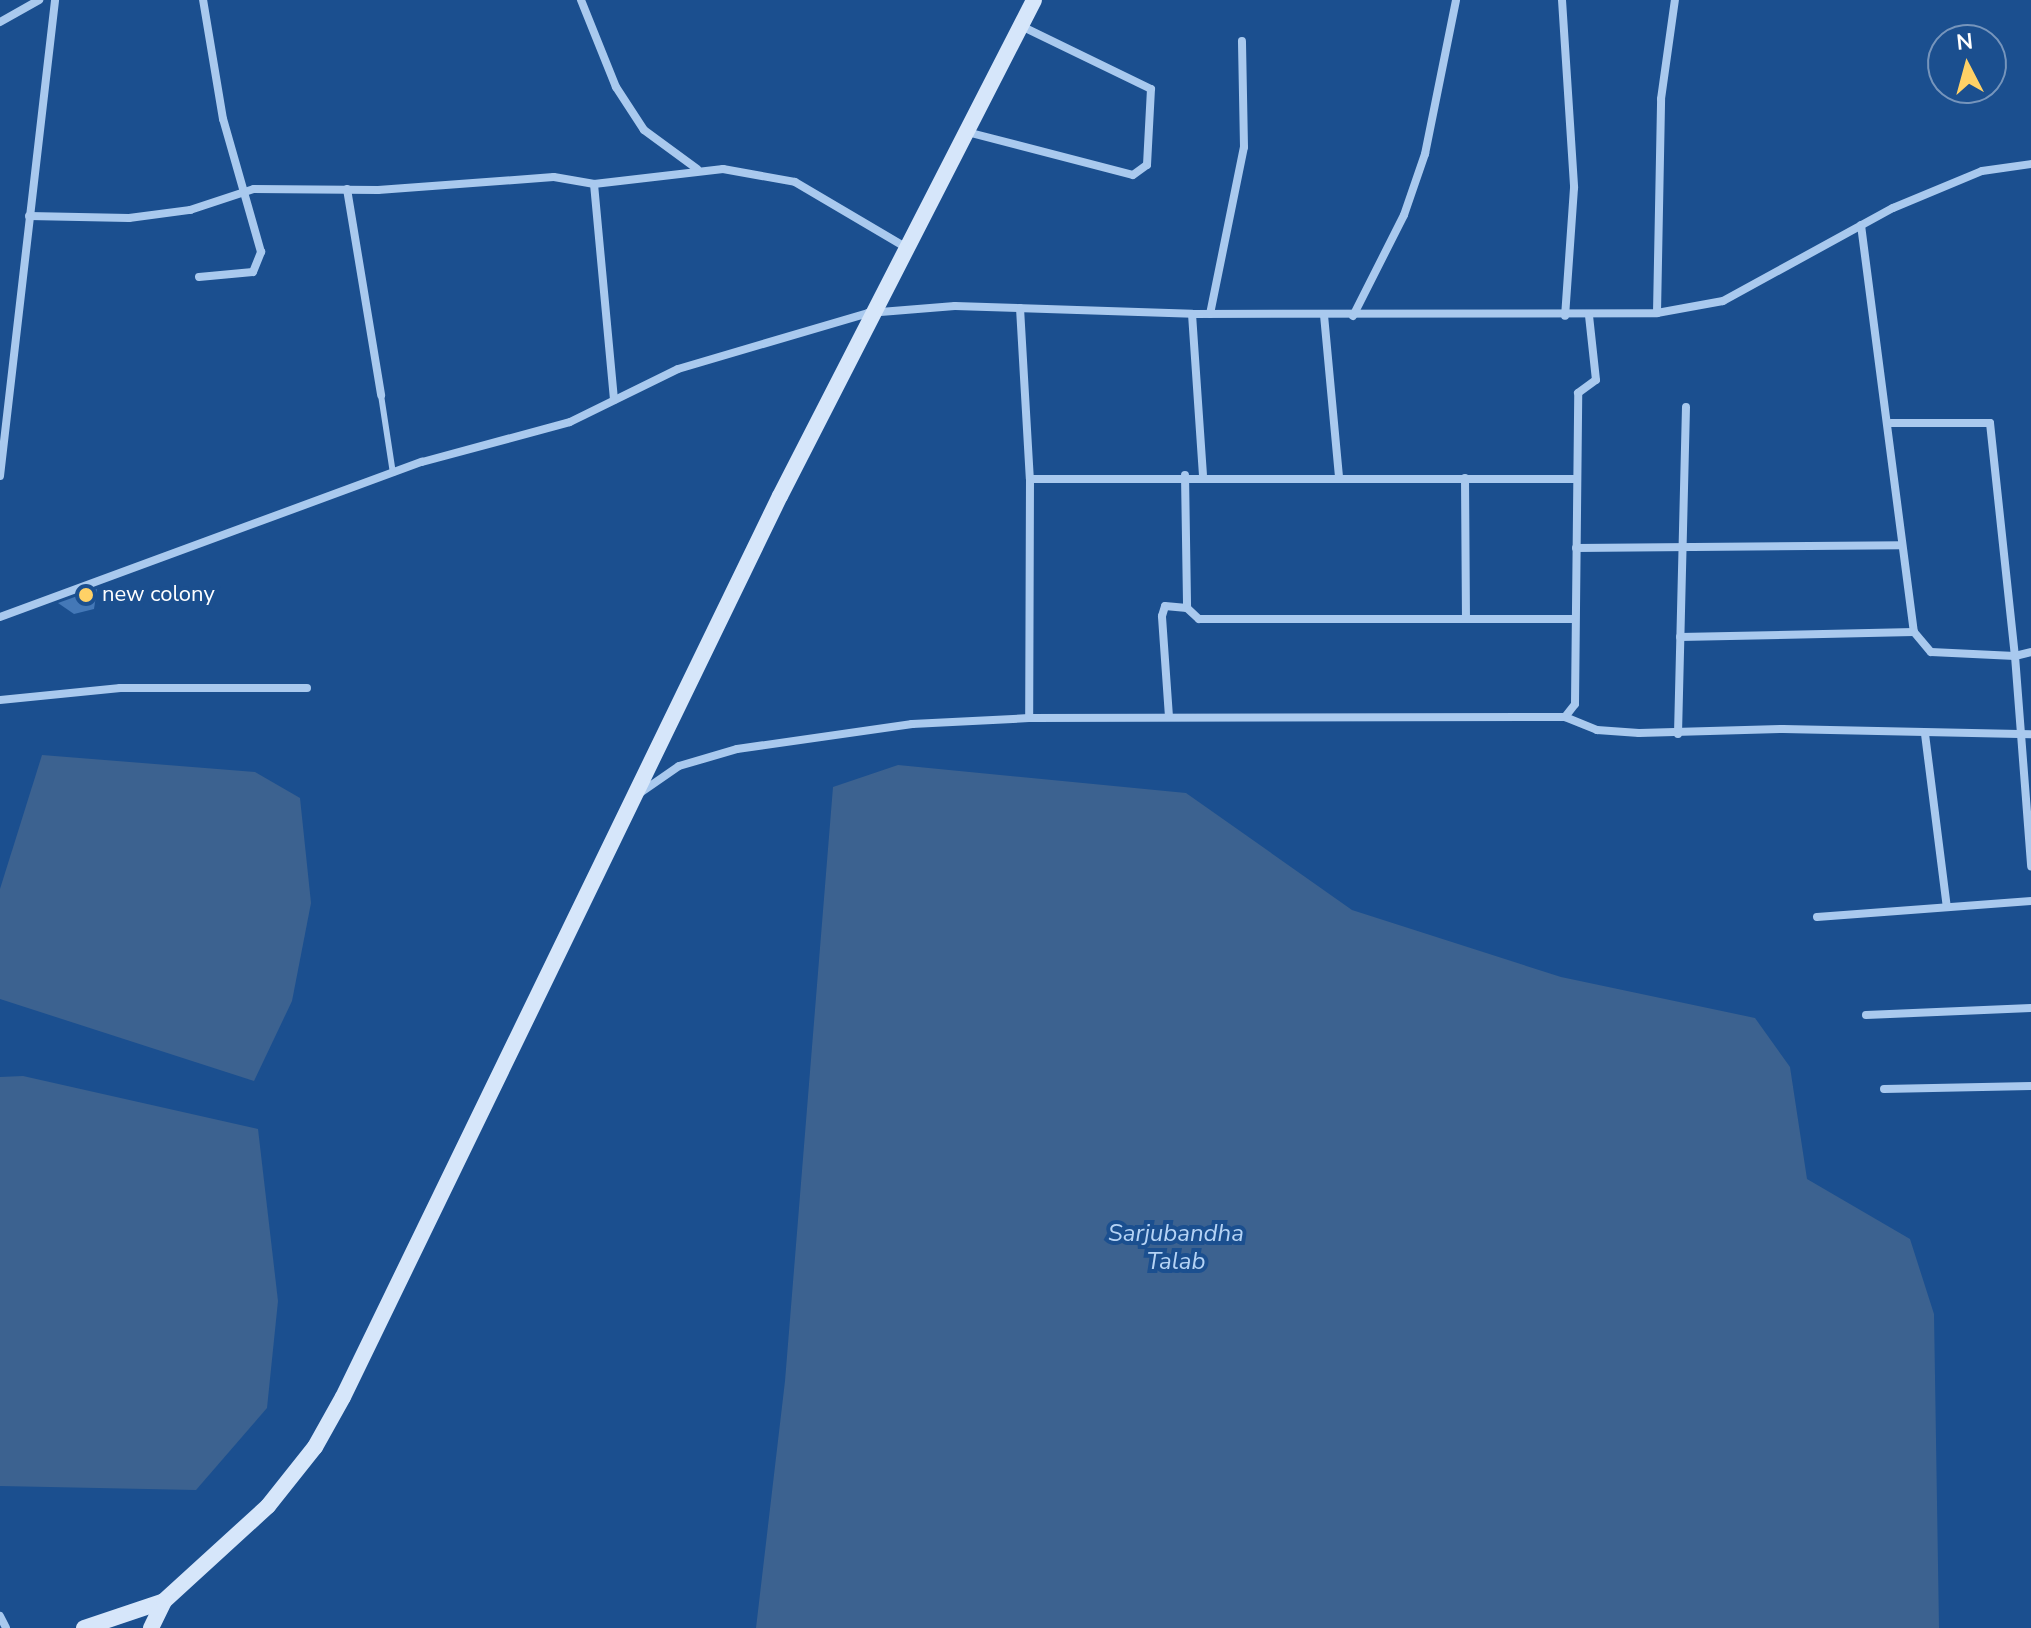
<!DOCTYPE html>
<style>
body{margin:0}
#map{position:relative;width:2031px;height:1628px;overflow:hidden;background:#1b4f8f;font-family:"Nunito Sans",sans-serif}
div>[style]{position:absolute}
.water>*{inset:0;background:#3c6290}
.building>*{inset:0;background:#4478b7}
.lane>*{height:6px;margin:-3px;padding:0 3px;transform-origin:3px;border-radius:3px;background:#a9c9ee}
.street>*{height:8px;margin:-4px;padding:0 4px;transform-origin:4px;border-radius:4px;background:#a9c9ee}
.secondary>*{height:16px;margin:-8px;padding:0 8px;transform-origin:8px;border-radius:8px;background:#d6e6fa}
.dots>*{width:22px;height:22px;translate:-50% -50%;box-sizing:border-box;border:4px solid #1b4f8f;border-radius:50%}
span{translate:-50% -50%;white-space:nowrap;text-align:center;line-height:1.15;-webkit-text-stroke:8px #1b4f8f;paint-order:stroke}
.poi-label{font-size:22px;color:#fff}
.left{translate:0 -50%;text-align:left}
.water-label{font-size:24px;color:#b5d3f5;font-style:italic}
.north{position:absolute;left:1927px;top:24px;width:80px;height:80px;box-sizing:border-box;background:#1b4f8f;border:2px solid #7695bc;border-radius:50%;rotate:354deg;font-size:22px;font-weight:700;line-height:32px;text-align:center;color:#fff}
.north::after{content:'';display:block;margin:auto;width:28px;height:36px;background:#ffd166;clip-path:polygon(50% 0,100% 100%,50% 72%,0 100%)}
</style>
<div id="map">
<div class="water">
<div style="clip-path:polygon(42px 755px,255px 772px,300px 798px,311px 903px,292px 1001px,254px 1081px,0 999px,0 889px)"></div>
<div style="clip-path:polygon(898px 765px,1186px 793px,1352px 910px,1561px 977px,1755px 1018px,1790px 1067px,1807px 1179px,1910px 1239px,1934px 1314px,1939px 1628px,756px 1628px,785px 1381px,833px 787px)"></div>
<div style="clip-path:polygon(23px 1076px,258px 1129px,278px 1301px,267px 1408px,196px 1490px,0 1486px,0 1077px)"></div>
</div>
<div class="building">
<div style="clip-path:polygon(97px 589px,94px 609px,74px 614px,58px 603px)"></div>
</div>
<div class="lane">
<div style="left:381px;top:395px;width:79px;rotate:81.3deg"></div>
</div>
<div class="street">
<div style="left:581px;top:0;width:94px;rotate:68.1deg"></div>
<div style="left:616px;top:87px;width:51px;rotate:56.9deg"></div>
<div style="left:644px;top:130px;width:66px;rotate:36.3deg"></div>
<div style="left:1562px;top:0;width:188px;rotate:86.3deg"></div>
<div style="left:1574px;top:188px;width:128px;rotate:94deg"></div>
<div style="left:0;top:22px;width:45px;rotate:-29.4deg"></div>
<div style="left:967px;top:132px;width:171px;rotate:14.5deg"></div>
<div style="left:1133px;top:175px;width:17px;rotate:-36deg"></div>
<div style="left:1147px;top:165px;width:76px;rotate:-87deg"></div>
<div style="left:1151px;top:89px;width:144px;rotate:-154.1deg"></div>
<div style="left:594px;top:184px;width:217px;rotate:84.7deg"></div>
<div style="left:347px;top:189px;width:209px;rotate:80.6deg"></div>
<div style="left:29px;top:216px;width:100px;rotate:1.1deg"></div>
<div style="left:129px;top:218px;width:62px;rotate:-7.5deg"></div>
<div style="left:190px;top:210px;width:67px;rotate:-18.2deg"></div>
<div style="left:254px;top:189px;width:124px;rotate:0.5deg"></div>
<div style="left:378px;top:190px;width:176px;rotate:-4.2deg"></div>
<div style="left:554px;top:177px;width:41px;rotate:9.9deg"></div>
<div style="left:594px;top:184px;width:130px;rotate:-6.6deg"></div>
<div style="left:723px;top:169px;width:73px;rotate:10.2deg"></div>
<div style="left:795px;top:182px;width:130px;rotate:30.5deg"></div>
<div style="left:1861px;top:225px;width:410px;rotate:82.6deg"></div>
<div style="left:1914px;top:632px;width:26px;rotate:50deg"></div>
<div style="left:1931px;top:652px;width:84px;rotate:2.7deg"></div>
<div style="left:2015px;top:656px;width:211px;rotate:85.6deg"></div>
<div style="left:199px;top:277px;width:54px;rotate:-5.3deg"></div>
<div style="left:253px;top:272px;width:22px;rotate:-68deg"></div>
<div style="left:261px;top:252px;width:138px;rotate:-105.9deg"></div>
<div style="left:223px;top:119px;width:121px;rotate:-99.5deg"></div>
<div style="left:1020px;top:308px;width:171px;rotate:86.7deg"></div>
<div style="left:1030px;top:479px;width:239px;rotate:90.2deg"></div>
<div style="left:1657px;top:313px;width:214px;rotate:-88.9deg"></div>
<div style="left:1661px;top:99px;width:100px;rotate:-82deg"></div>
<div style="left:1192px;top:314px;width:161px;rotate:86.1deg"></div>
<div style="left:1210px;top:314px;width:170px;rotate:-78.5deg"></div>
<div style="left:1244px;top:147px;width:106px;rotate:-91.1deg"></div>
<div style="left:1324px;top:315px;width:162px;rotate:84.7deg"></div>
<div style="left:1353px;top:316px;width:113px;rotate:-63.2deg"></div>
<div style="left:1404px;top:215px;width:65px;rotate:-71deg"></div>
<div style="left:1425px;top:154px;width:157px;rotate:-78.6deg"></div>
<div style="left:1891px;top:423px;width:99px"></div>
<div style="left:1990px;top:423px;width:234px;rotate:83.9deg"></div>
<div style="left:2015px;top:656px;width:16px;rotate:-14deg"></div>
<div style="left:1185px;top:475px;width:133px;rotate:89.1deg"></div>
<div style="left:1187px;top:608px;width:16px;rotate:43deg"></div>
<div style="left:1199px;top:619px;width:376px"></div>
<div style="left:0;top:476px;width:479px;rotate:-83.4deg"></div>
<div style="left:1465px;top:478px;width:141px;rotate:89.6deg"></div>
<div style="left:1030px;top:479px;width:547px"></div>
<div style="left:1576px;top:548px;width:326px;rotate:-0.5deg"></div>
<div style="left:0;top:617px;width:450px;rotate:-20.2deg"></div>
<div style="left:422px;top:462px;width:153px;rotate:-15.1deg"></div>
<div style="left:570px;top:422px;width:120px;rotate:-26.1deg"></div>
<div style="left:678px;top:369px;width:198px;rotate:-16.4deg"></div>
<div style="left:868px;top:313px;width:87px;rotate:-4.6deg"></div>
<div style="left:955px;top:306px;width:237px;rotate:1.9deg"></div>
<div style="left:1192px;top:314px;width:465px;rotate:-0.1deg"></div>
<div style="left:1657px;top:313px;width:67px;rotate:-10.3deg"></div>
<div style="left:1723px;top:301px;width:194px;rotate:-28.7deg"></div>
<div style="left:1893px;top:208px;width:96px;rotate:-22.6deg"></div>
<div style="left:1982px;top:171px;width:49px;rotate:-8.1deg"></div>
<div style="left:1680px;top:637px;width:234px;rotate:-1.2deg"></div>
<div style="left:0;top:700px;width:121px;rotate:-5.7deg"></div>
<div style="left:120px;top:688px;width:187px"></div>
<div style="left:1169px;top:717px;width:101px;rotate:-94deg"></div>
<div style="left:1162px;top:616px;width:10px;rotate:-73deg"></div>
<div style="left:1165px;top:606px;width:22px;rotate:5deg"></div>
<div style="left:1565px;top:717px;width:16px;rotate:-52deg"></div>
<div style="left:1575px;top:704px;width:311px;rotate:-89.4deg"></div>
<div style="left:1578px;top:393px;width:22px;rotate:-36deg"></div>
<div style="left:1596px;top:380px;width:64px;rotate:-96.2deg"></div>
<div style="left:1678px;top:734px;width:327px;rotate:-88.6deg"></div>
<div style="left:1925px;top:734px;width:174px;rotate:82.8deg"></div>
<div style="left:640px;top:793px;width:47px;rotate:-34.7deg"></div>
<div style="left:679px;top:766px;width:60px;rotate:-16.3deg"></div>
<div style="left:737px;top:749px;width:177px;rotate:-8.1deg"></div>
<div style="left:912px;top:724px;width:117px;rotate:-2.9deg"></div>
<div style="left:1029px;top:718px;width:536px;rotate:-0.11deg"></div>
<div style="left:1565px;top:717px;width:35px;rotate:22deg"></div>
<div style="left:1597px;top:730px;width:42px;rotate:4.1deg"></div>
<div style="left:1639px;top:733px;width:144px;rotate:-1.6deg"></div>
<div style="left:1783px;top:729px;width:248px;rotate:1.2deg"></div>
<div style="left:1817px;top:917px;width:215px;rotate:-4.3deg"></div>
<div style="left:1866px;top:1015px;width:165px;rotate:-2.4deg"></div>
<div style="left:1884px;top:1089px;width:147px;rotate:-1.2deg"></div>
<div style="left:0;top:1616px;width:13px;rotate:63deg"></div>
</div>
<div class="secondary">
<div style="left:84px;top:1628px;width:84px;rotate:-18.6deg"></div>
<div style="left:151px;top:1628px;width:30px;rotate:-64deg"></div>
<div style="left:164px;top:1601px;width:141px;rotate:-42.4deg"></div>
<div style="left:268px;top:1506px;width:75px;rotate:-51.5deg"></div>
<div style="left:315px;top:1447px;width:57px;rotate:-60.8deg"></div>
<div style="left:343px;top:1397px;width:1001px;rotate:-64.13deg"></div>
<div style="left:780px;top:496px;width:557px;rotate:-62.88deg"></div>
</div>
<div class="dots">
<div style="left:86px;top:595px;background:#ffd166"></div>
</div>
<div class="poi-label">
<span class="left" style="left:102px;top:595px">new colony</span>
</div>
<div class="water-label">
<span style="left:1176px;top:1248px">Sarjubandha<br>Talab</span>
</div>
<div class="north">N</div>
</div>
